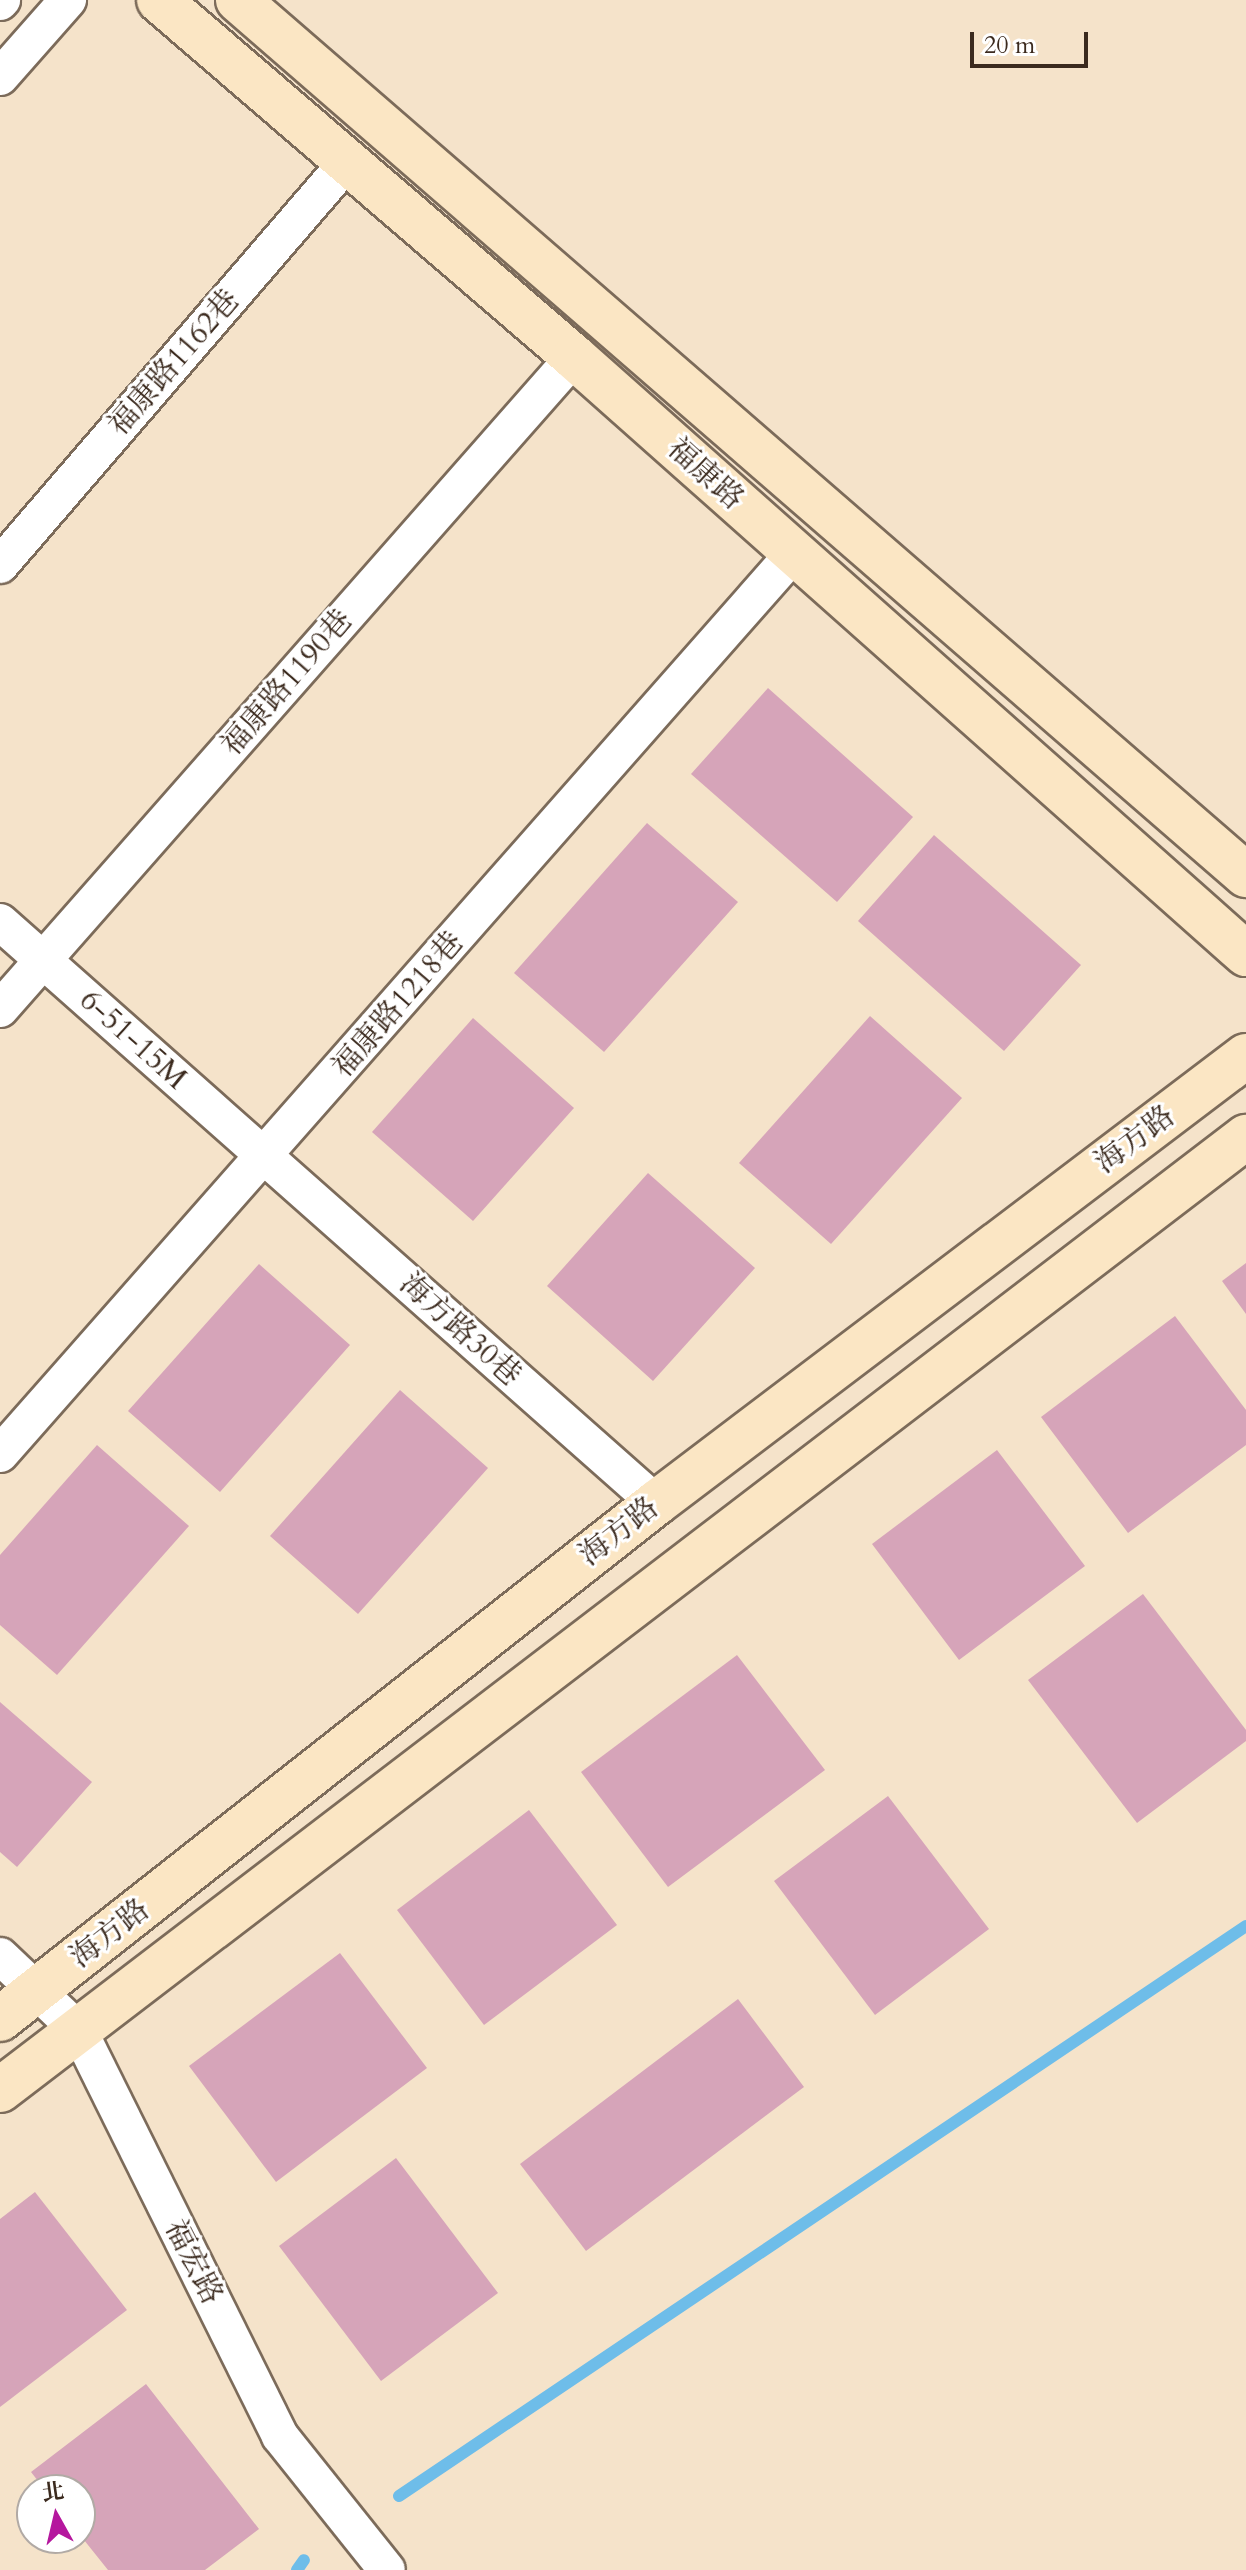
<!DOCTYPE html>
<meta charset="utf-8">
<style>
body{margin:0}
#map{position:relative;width:1246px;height:2570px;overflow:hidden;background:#f5e3ca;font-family:Cardo,"Noto Serif TC",serif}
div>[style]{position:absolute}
.stream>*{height:12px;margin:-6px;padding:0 6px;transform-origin:6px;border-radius:6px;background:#6ebde9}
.building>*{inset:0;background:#d6a4b9}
.roads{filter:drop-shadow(2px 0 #7c6b5a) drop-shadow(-2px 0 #7c6b5a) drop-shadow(0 2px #7c6b5a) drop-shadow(0 -2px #7c6b5a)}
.street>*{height:36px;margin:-18px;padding:0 18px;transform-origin:18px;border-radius:18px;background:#fff}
.secondary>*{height:44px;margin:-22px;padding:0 22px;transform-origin:22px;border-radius:22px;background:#fbe6c4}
span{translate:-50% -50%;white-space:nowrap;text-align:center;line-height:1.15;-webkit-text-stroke:6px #fff;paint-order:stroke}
.street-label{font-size:30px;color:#3b2a1e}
.north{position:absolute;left:16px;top:2474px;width:80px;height:80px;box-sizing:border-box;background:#fff;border:2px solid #b1aaa5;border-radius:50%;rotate:352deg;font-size:22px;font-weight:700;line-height:32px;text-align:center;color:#3b2a1e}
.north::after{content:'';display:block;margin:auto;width:28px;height:36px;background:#b5179e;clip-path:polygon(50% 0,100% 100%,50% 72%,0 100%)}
.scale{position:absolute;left:970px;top:32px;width:118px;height:36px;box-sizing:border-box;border:4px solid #3b2a1e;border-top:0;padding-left:10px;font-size:24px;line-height:28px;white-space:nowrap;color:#3b2a1e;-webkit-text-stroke:6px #fff;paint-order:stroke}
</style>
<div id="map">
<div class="stream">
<div style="left:399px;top:2496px;width:1021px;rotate:-33.94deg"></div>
<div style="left:297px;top:2570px;width:12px;rotate:-55deg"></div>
</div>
<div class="building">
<div style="clip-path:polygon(768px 688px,913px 817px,837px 902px,691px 774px)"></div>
<div style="clip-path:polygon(647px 823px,738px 902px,604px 1052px,514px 973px)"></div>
<div style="clip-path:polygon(934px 835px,1081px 965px,1004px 1051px,858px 921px)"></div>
<div style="clip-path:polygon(870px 1016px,962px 1098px,831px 1244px,739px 1163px)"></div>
<div style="clip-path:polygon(473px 1018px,574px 1108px,473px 1221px,372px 1132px)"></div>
<div style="clip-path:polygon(648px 1173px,755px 1268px,653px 1381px,547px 1286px)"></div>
<div style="clip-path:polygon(1246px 1263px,1246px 1314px,1222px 1281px)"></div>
<div style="clip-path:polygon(259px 1264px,350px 1345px,220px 1492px,128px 1411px)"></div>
<div style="clip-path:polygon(1175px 1316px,1246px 1410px,1246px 1445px,1128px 1533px,1041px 1417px)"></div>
<div style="clip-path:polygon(400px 1390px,488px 1468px,358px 1614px,270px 1536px)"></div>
<div style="clip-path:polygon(97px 1445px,189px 1526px,57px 1675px,0 1625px,0 1555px)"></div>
<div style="clip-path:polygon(997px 1450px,1085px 1566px,959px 1660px,872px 1544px)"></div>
<div style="clip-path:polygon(1143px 1594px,1246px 1730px,1246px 1741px,1137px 1823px,1028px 1680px)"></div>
<div style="clip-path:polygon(737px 1655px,825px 1770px,668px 1887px,581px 1772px)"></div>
<div style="clip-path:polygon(0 1702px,92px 1782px,17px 1867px,0 1852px)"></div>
<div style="clip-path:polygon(888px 1796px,989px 1929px,875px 2015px,774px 1881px)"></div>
<div style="clip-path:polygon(529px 1810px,617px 1925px,484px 2025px,397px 1910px)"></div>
<div style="clip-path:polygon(340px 1953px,427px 2068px,276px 2182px,189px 2066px)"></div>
<div style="clip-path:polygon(738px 1999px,804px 2087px,586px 2251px,520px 2164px)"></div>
<div style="clip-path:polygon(396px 2158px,498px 2293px,381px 2381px,279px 2246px)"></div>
<div style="clip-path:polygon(35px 2192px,127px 2310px,0 2407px,0 2219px)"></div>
<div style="clip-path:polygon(146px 2384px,259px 2529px,205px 2570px,108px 2570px,80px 2535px,80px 2490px,45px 2490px,31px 2472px)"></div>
</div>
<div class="roads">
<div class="street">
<div style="left:0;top:2px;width:3px;rotate:-45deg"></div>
<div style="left:0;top:77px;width:103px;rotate:-48.6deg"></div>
<div style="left:0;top:565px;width:533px;rotate:-49.26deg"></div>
<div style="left:0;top:922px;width:876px;rotate:41.53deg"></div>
<div style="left:0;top:1009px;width:869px;rotate:-48.64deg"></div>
<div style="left:0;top:1454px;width:1201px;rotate:-48.61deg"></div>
<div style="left:0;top:1956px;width:109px;rotate:43.5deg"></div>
<div style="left:79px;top:2031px;width:452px;rotate:63.6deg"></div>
<div style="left:280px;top:2436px;width:171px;rotate:51.4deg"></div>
</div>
<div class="secondary">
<div style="left:159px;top:0;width:547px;rotate:40.7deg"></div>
<div style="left:574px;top:357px;width:899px;rotate:41.62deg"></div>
<div style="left:238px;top:0;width:1335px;rotate:40.96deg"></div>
<div style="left:0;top:2019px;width:835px;rotate:-38.19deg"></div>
<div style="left:656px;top:1503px;width:740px;rotate:-37.15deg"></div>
<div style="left:0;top:2090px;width:1569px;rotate:-37.41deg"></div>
</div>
</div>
<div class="street-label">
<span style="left:174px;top:363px;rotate:-49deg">福康路1162巷</span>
<span style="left:705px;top:474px;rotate:42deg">福康路</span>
<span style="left:287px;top:683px;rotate:-49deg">福康路1190巷</span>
<span style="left:398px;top:1005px;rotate:-49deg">福康路1218巷</span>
<span style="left:133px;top:1040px;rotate:42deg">6-51-15M</span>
<span style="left:1135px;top:1140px;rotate:-37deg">海方路</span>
<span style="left:460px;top:1330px;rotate:42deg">海方路30巷</span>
<span style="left:619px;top:1532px;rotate:-38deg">海方路</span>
<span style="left:110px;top:1934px;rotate:-38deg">海方路</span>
<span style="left:193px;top:2262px;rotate:63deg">福宏路</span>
</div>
<div class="north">北</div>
<div class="scale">20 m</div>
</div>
